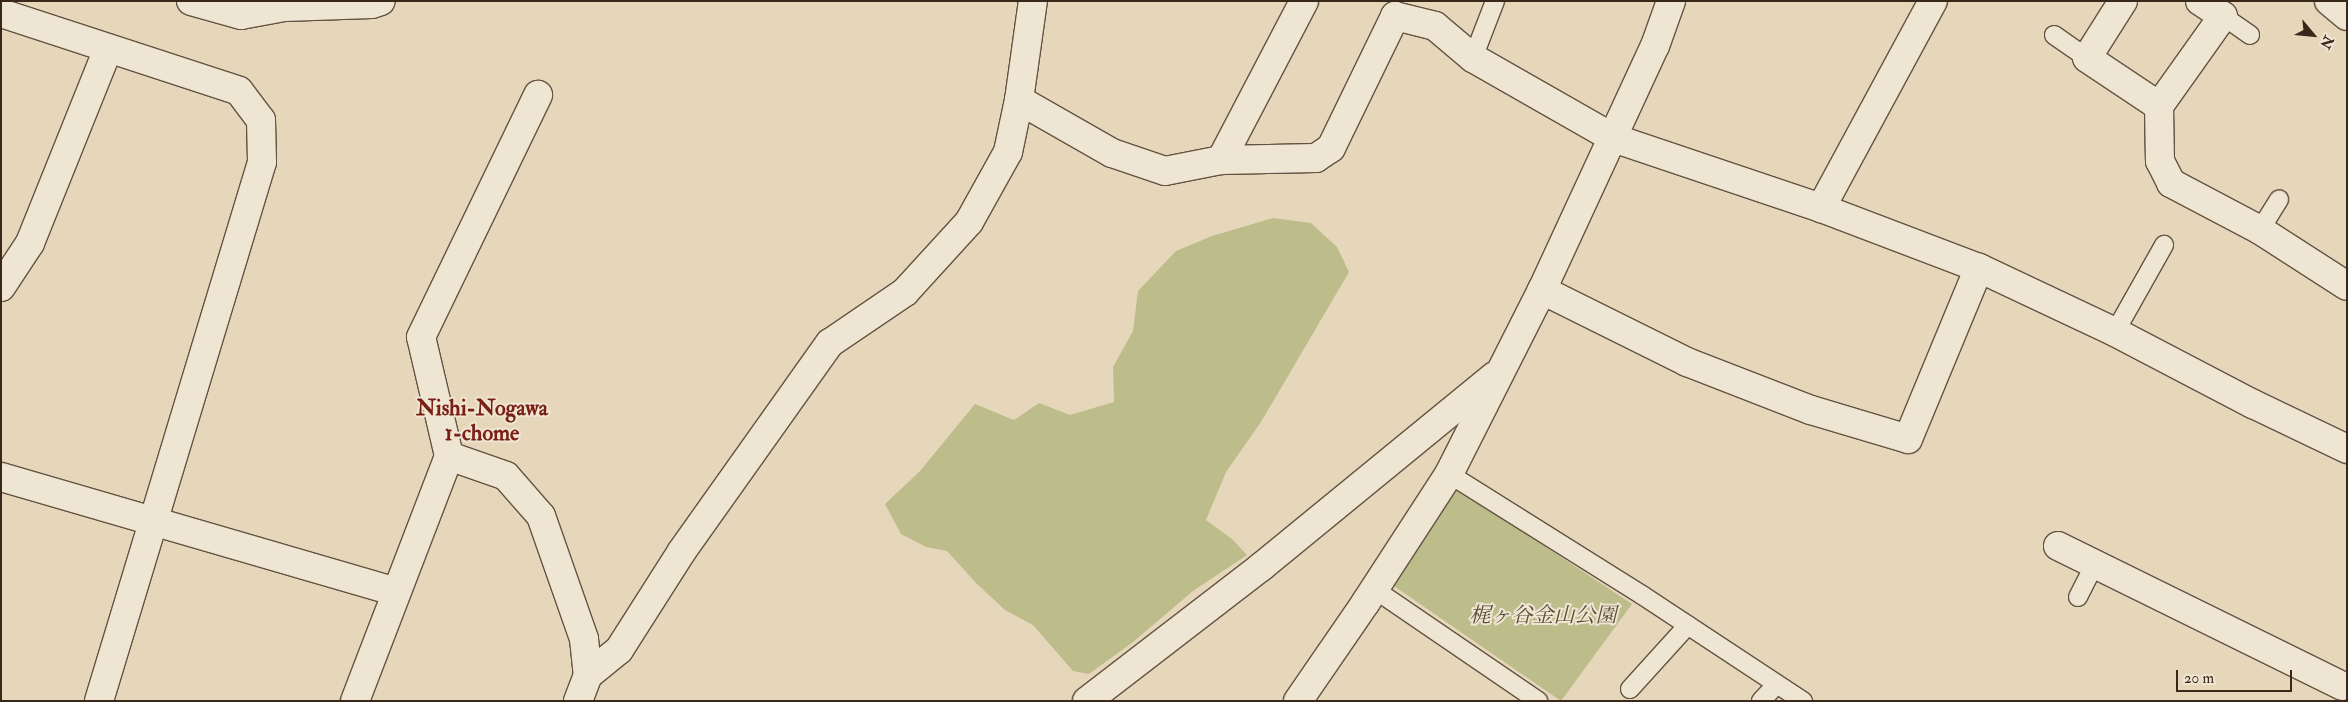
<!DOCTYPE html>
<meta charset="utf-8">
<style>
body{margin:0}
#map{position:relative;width:2348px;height:702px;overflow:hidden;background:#e6d7bb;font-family:"IM FELL Double Pica","Noto Serif JP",serif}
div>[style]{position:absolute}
.green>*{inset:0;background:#bdbc8b}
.roads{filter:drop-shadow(1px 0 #645342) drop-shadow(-1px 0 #645342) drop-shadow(0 1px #645342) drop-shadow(0 -1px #645342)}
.service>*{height:18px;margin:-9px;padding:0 9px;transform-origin:9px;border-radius:9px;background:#efe5d3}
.minor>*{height:28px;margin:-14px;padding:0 14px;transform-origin:14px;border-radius:14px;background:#efe5d3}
span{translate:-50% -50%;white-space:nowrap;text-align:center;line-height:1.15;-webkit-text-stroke:4px #efe5d3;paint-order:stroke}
.park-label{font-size:21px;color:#5a4c36;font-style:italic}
.neighbourhood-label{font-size:22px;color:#7a1f14;font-weight:700}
.frame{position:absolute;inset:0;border:2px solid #39271a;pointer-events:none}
.north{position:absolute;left:2288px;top:10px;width:50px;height:50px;-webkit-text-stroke:4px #efe5d3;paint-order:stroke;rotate:118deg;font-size:14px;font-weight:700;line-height:20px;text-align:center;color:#39271a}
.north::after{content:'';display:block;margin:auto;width:18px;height:22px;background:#39271a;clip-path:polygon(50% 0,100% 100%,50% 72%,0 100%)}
.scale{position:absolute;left:2176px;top:670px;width:116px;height:22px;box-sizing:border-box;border:2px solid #39271a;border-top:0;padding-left:6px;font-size:15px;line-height:18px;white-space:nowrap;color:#39271a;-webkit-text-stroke:4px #efe5d3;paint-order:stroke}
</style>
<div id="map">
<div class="green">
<div style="clip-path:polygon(1273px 218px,1311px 223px,1337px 247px,1349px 272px,1261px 422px,1226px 472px,1206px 520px,1232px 539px,1247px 555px,1193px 591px,1133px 642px,1089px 674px,1073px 671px,1033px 625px,1005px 610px,976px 583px,947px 551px,926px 547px,901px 534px,885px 504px,920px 471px,975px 404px,1014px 420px,1039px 403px,1070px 415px,1114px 402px,1113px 367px,1133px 331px,1138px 291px,1176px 251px,1212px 236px)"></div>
<div style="clip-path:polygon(1457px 488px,1632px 604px,1561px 701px,1391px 584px)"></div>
</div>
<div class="roads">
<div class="service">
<div style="left:2223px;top:16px;width:33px;rotate:35deg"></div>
<div style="left:2054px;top:35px;width:40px;rotate:34.9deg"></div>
<div style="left:1473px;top:58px;width:61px;rotate:-68.9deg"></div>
<div style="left:2260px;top:230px;width:36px;rotate:-58deg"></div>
<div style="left:2115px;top:332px;width:100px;rotate:-60.6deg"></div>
<div style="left:1449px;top:474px;width:228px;rotate:32.1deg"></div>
<div style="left:1642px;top:595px;width:193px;rotate:33.4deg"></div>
<div style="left:1374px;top:589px;width:199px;rotate:34.3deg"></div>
<div style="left:2078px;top:597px;width:37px;rotate:-63deg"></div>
<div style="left:1630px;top:689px;width:86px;rotate:-47.8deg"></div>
<div style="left:1761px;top:701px;width:23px;rotate:-47deg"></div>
</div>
<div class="minor">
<div style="left:191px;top:1px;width:52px;rotate:15.6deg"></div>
<div style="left:241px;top:15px;width:44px;rotate:-10.5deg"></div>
<div style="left:284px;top:7px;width:88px;rotate:-2deg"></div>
<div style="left:372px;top:4px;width:9px;rotate:-18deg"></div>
<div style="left:2123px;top:1px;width:67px;rotate:122.3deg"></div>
<div style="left:2087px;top:58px;width:87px;rotate:33.7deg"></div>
<div style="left:2200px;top:1px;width:27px;rotate:33deg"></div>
<div style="left:2223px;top:16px;width:110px;rotate:125.4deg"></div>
<div style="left:2159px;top:106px;width:55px;rotate:89deg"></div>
<div style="left:2160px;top:161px;width:25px;rotate:63deg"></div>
<div style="left:2171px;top:183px;width:101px;rotate:27.8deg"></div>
<div style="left:2260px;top:230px;width:103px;rotate:32.8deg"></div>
<div style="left:2329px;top:1px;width:23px;rotate:40deg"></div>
<div style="left:1px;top:13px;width:250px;rotate:18.1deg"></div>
<div style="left:239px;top:91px;width:36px;rotate:53deg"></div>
<div style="left:261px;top:120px;width:42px;rotate:88.6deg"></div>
<div style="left:262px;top:162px;width:563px;rotate:106.83deg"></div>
<div style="left:1019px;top:100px;width:100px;rotate:-82deg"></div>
<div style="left:1221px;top:160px;width:179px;rotate:-62.4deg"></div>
<div style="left:1821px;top:208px;width:235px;rotate:-61.6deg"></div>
<div style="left:1px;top:287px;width:53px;rotate:-56.6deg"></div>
<div style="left:30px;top:243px;width:209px;rotate:-68.1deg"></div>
<div style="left:1542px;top:290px;width:162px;rotate:26.4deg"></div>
<div style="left:1687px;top:362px;width:133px;rotate:21.2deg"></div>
<div style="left:1811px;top:410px;width:101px;rotate:16.6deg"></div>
<div style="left:1908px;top:439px;width:185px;rotate:-67.5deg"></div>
<div style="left:449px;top:456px;width:122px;rotate:-103.2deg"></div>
<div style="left:421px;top:337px;width:269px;rotate:-64.2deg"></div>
<div style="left:1px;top:477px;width:411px;rotate:16.2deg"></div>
<div style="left:2058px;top:546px;width:317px;rotate:26.2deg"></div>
<div style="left:588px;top:675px;width:40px;rotate:-39deg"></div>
<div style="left:619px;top:650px;width:117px;rotate:-57.5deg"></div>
<div style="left:682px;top:551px;width:255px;rotate:-54.6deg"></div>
<div style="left:830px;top:343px;width:91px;rotate:-34.2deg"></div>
<div style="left:905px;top:292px;width:95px;rotate:-47.6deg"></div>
<div style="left:969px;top:222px;width:80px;rotate:-60.9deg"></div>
<div style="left:1008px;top:152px;width:53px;rotate:-78.1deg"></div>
<div style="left:1019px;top:100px;width:107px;rotate:29.7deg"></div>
<div style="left:1112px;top:153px;width:56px;rotate:18.8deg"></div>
<div style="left:1165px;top:171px;width:57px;rotate:-11.1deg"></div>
<div style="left:1221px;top:160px;width:95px;rotate:-1.2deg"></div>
<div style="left:1316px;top:158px;width:18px;rotate:-34deg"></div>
<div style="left:1331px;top:148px;width:147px;rotate:-64.1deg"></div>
<div style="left:1395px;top:16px;width:41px;rotate:14deg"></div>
<div style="left:1435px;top:26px;width:50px;rotate:40.1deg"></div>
<div style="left:1473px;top:58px;width:161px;rotate:29.7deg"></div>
<div style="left:1613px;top:138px;width:219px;rotate:18.6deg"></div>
<div style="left:1821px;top:208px;width:169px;rotate:20.8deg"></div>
<div style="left:1979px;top:268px;width:150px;rotate:25.2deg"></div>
<div style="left:2115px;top:332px;width:156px;rotate:27.6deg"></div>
<div style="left:2253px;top:404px;width:104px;rotate:25.6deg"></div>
<div style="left:355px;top:701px;width:262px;rotate:-69deg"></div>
<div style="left:449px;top:456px;width:60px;rotate:19.3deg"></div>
<div style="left:506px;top:476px;width:53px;rotate:48.8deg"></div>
<div style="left:541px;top:516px;width:130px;rotate:70.7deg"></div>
<div style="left:584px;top:639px;width:36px;rotate:84deg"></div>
<div style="left:588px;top:675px;width:28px;rotate:111deg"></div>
<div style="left:1087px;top:701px;width:220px;rotate:-37.6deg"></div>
<div style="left:1261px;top:567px;width:301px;rotate:-39.3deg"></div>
<div style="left:1298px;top:701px;width:120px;rotate:-55.5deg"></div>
<div style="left:1366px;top:602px;width:153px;rotate:-57deg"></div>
<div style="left:1449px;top:474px;width:206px;rotate:-63.2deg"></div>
<div style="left:1542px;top:290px;width:269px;rotate:-65.2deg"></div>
<div style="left:1655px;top:46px;width:48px;rotate:-70.4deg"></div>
</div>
</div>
<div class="park-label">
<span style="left:1543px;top:616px">梶ヶ谷金山公園</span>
</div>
<div class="neighbourhood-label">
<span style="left:482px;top:421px">Nishi-Nogawa<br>1-chome</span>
</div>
<div class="frame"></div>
<div class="north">N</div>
<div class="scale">20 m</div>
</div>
